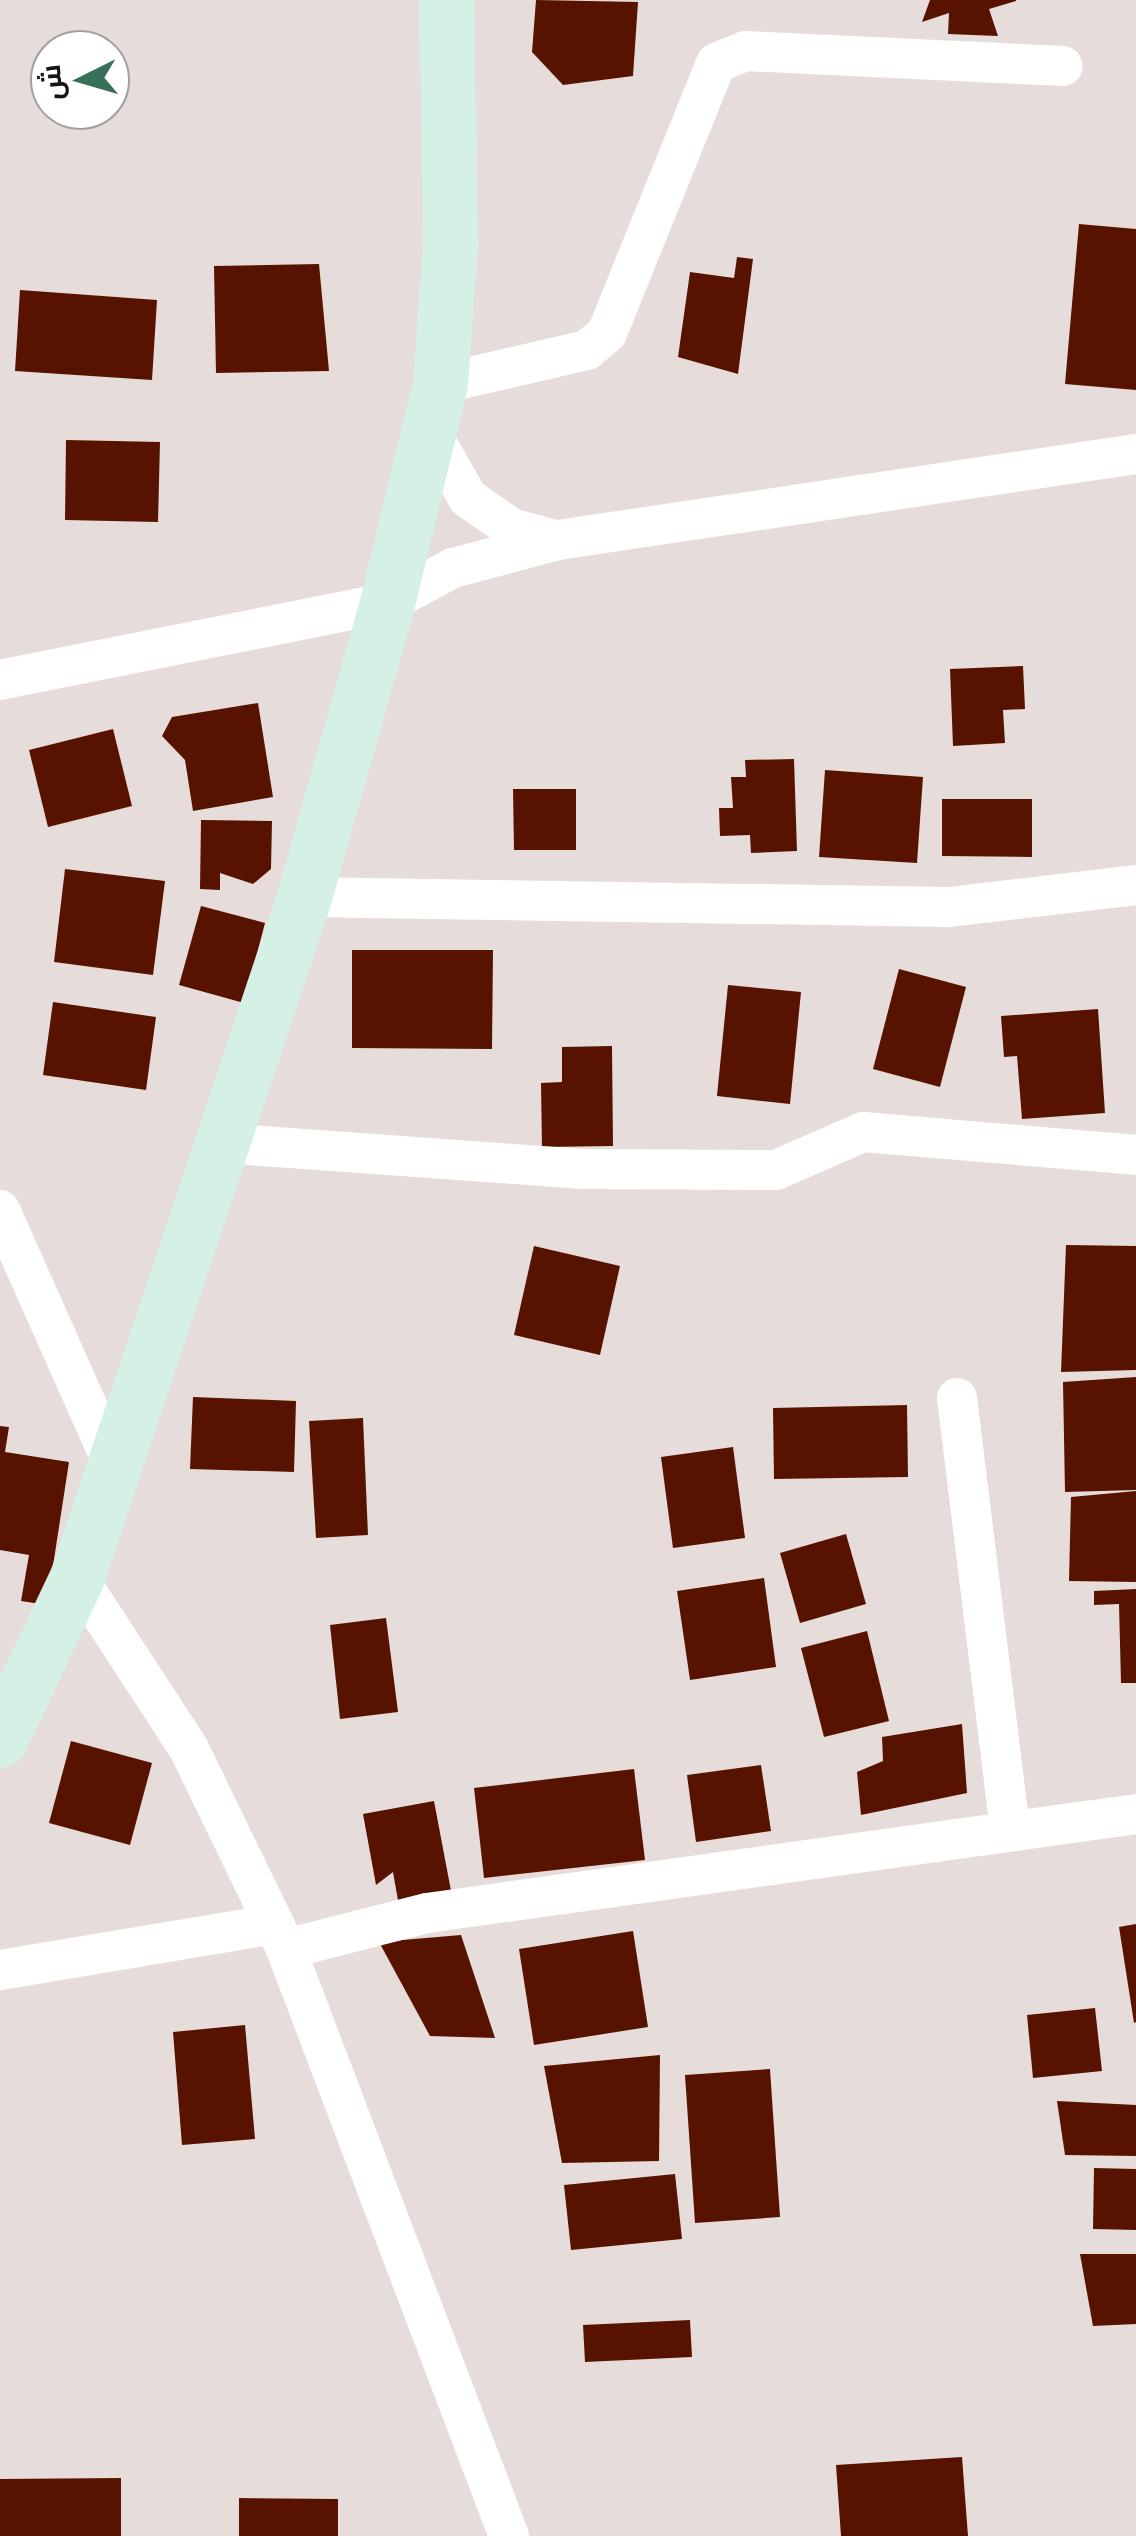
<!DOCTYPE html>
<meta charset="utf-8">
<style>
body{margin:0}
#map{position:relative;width:1136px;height:2536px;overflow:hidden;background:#e6dcd9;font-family:Karla,Cairo,sans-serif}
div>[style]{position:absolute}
.building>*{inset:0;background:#571300}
.street>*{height:40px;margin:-20px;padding:0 20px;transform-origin:20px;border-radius:20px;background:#fff}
.secondary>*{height:55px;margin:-27.5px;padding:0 27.5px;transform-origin:27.5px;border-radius:27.5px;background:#d5f1e5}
span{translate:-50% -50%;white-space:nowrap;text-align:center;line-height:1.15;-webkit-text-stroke:10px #fff;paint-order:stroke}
.north{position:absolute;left:30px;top:30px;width:100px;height:100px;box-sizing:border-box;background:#fff;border:2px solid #a2a1a1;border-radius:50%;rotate:265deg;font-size:28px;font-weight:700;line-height:40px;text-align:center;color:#171413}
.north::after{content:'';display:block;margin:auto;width:35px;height:45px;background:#387159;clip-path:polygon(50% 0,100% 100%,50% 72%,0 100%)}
</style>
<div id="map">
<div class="building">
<div style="clip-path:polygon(536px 0,638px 2px,633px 76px,563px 85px,532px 52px)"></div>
<div style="clip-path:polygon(930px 0,1016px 0,1016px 1px,989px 9px,998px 36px,948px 34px,949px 13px,922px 22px)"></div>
<div style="clip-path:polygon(1079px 224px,1136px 229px,1136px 390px,1065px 384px)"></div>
<div style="clip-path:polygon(737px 257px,753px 259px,738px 374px,678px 357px,690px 272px,734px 278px)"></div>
<div style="clip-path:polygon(319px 264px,329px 371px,216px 373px,214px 266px)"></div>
<div style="clip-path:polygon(20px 290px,157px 300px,152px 380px,15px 371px)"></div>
<div style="clip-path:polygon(66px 440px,160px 442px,158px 522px,65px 520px)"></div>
<div style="clip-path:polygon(1023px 666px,1025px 709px,1003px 710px,1005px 743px,953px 746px,950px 669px)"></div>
<div style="clip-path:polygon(258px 703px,273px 797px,193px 811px,185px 760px,162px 736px,172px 717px)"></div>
<div style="clip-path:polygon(113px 729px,132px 806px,48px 827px,29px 750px)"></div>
<div style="clip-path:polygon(794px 759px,797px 851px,751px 853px,750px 835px,720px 836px,719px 808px,733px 808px,731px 777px,746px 777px,745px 760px)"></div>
<div style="clip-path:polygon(825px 770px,923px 777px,917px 863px,819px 857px)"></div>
<div style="clip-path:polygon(513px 789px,576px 789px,576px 850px,514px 850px)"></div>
<div style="clip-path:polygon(942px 799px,1032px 799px,1032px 857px,942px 856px)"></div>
<div style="clip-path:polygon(201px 820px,272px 821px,271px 869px,253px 884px,220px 873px,220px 890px,200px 889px)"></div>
<div style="clip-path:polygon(65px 869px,165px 881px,153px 975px,54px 962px)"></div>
<div style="clip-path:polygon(201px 906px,265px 923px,244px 1003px,179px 985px)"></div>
<div style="clip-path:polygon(352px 950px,493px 950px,492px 1049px,352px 1048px)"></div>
<div style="clip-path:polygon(899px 969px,966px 987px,940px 1087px,873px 1069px)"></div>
<div style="clip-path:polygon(728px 985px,801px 992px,790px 1104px,717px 1096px)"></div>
<div style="clip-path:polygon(53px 1002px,156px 1017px,146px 1090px,43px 1075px)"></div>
<div style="clip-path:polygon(1098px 1009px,1105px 1113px,1022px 1119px,1017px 1056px,1004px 1057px,1001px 1016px)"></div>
<div style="clip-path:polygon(612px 1046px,613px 1146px,542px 1147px,541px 1083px,562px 1082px,562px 1047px)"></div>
<div style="clip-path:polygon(1066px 1245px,1136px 1246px,1136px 1370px,1061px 1372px)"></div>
<div style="clip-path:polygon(534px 1246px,620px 1266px,600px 1355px,514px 1335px)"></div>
<div style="clip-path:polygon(1136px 1377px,1136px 1490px,1065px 1492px,1063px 1382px)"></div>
<div style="clip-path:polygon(193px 1397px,296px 1401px,294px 1472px,190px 1469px)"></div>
<div style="clip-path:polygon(907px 1405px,908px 1477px,774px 1479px,773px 1408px)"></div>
<div style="clip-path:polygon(363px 1418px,368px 1535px,316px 1538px,309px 1421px)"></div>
<div style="clip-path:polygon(0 1426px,9px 1427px,5px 1452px,69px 1462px,47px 1605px,21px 1601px,29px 1555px,0 1550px)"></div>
<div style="clip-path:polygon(733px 1447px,745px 1538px,673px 1548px,661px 1457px)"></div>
<div style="clip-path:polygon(1136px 1491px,1136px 1582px,1069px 1581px,1071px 1497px)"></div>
<div style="clip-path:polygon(846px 1534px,866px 1604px,800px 1623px,780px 1553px)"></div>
<div style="clip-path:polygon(764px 1578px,776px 1667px,690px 1680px,677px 1591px)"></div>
<div style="clip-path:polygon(1136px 1589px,1136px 1683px,1121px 1683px,1119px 1604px,1094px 1605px,1094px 1591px)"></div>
<div style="clip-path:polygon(386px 1618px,398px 1712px,340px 1719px,330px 1625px)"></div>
<div style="clip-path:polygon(867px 1631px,889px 1721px,824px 1737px,801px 1648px)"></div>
<div style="clip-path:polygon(962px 1724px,967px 1793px,861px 1815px,857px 1772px,883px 1761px,882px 1737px)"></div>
<div style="clip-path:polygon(71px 1741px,152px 1763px,130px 1845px,49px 1823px)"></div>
<div style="clip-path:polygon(761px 1765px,771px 1831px,696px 1842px,687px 1775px)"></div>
<div style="clip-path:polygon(634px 1769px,645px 1860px,484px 1878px,474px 1788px)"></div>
<div style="clip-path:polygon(434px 1801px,452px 1896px,399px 1906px,393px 1872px,376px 1885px,363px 1814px)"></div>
<div style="clip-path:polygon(1136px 1924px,1136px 2022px,1134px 2023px,1119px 1927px)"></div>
<div style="clip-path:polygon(633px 1931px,648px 2027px,534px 2045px,519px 1949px)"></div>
<div style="clip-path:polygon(461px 1935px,495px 2038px,430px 2036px,379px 1942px)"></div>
<div style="clip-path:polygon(1095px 2008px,1102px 2071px,1033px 2078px,1027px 2015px)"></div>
<div style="clip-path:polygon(245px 2025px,255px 2139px,182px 2145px,173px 2032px)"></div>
<div style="clip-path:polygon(660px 2055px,659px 2161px,562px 2163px,544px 2066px)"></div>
<div style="clip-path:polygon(770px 2069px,780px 2217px,695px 2223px,685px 2075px)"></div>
<div style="clip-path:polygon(1057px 2101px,1136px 2105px,1136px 2156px,1065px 2155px)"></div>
<div style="clip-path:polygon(1094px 2168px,1136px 2169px,1136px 2230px,1093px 2229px)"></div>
<div style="clip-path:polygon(675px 2174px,682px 2239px,571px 2250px,564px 2185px)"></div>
<div style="clip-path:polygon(1080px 2254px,1136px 2254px,1136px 2324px,1093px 2326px)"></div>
<div style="clip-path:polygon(690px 2320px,692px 2357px,585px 2362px,583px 2325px)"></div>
<div style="clip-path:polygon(962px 2457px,968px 2536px,841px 2536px,836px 2465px)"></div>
<div style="clip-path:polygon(121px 2478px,121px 2536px,0 2536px,0 2479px)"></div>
<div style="clip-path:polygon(239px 2498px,338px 2499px,338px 2536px,239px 2536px)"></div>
</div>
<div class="street">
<div style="left:440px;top:384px;width:151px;rotate:-13deg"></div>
<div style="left:587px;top:350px;width:26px;rotate:-40deg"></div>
<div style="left:607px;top:333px;width:291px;rotate:-68deg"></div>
<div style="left:716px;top:63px;width:31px;rotate:-22deg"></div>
<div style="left:745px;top:51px;width:318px;rotate:2.7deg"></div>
<div style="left:429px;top:430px;width:78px;rotate:60.2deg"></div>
<div style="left:468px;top:498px;width:52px;rotate:34.9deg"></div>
<div style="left:511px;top:528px;width:45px;rotate:15.6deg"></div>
<div style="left:0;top:680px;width:395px;rotate:-11.3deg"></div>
<div style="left:387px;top:603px;width:75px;rotate:-27.9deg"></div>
<div style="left:453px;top:568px;width:109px;rotate:-14.9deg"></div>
<div style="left:558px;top:540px;width:584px;rotate:-8.46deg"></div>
<div style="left:304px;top:897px;width:645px;rotate:0.89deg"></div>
<div style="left:949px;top:907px;width:188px;rotate:-6.7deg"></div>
<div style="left:221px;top:1143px;width:363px;rotate:4.1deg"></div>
<div style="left:583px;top:1169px;width:193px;rotate:0.3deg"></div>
<div style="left:776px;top:1170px;width:95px;rotate:-23.6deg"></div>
<div style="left:863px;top:1132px;width:274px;rotate:4.8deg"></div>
<div style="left:0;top:1210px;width:280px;rotate:66deg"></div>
<div style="left:957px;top:1398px;width:433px;rotate:83deg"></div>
<div style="left:77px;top:1577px;width:205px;rotate:56.9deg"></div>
<div style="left:189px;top:1749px;width:222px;rotate:64.1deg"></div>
<div style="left:286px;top:1949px;width:628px;rotate:69.2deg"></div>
<div style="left:286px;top:1949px;width:146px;rotate:-14.3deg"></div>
<div style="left:427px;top:1913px;width:716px;rotate:-7.95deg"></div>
<div style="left:0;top:1970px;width:278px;rotate:-9.5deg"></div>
</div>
<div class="secondary">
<div style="left:0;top:1740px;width:180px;rotate:-64.7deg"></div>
<div style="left:77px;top:1577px;width:717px;rotate:-71.54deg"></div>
<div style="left:304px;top:897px;width:305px;rotate:-74.2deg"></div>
<div style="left:387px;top:603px;width:225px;rotate:-76.4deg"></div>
<div style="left:440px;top:384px;width:139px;rotate:-85.9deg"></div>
<div style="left:450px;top:245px;width:245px;rotate:-90.9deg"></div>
</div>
<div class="north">ش</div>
</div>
